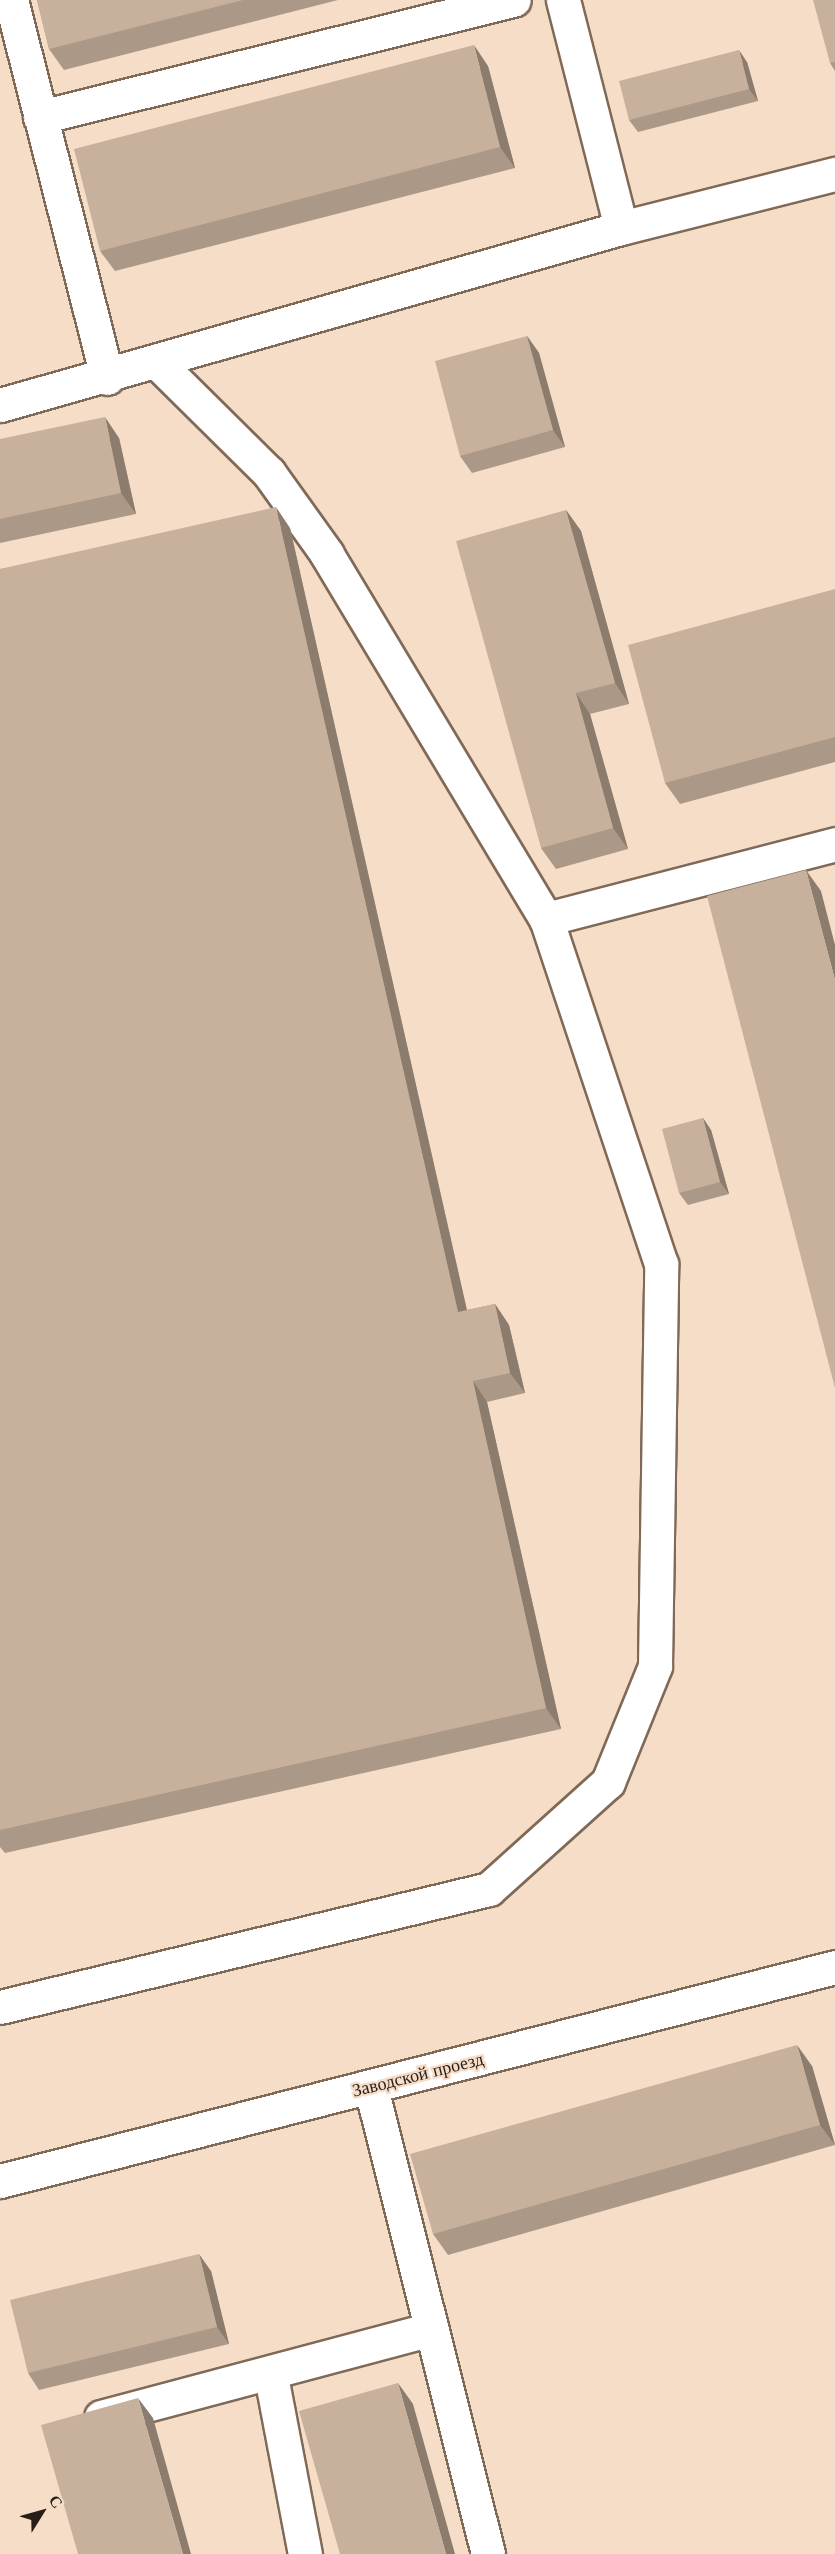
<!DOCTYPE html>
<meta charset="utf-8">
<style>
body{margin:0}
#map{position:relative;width:835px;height:2554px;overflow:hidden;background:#f6ddc8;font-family:"Libre Baskerville",serif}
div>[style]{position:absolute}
.roads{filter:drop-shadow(2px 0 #7f6957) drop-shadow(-2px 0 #7f6957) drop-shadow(0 2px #7f6957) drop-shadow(0 -2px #7f6957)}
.minor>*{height:33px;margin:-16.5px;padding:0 16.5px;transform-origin:16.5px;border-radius:16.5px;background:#fff}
.wall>*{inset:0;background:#ac9886}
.shaded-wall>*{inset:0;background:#8c7c6d}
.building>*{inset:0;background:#c8b19c}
span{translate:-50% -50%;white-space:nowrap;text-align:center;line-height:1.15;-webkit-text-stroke:4.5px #f6ddc8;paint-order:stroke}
.street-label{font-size:18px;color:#271e17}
.north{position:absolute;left:12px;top:2482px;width:60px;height:60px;-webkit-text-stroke:4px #f6ddc8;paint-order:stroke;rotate:53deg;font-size:16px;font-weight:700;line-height:24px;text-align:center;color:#271e17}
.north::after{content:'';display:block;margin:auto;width:21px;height:27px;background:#271e17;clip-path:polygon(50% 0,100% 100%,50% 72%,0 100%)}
</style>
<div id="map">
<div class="roads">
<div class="minor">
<div style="left:11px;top:0;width:390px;rotate:75.7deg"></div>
<div style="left:563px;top:0;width:235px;rotate:75.7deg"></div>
<div style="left:40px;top:117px;width:488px;rotate:-13.9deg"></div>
<div style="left:0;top:405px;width:646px;rotate:-15.91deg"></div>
<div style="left:621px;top:228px;width:221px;rotate:-14.2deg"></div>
<div style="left:546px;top:919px;width:299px;rotate:-14.5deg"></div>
<div style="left:0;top:2007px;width:503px;rotate:-13.57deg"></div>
<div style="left:489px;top:1889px;width:160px;rotate:-42deg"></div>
<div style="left:608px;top:1782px;width:125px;rotate:-67.9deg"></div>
<div style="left:655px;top:1666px;width:402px;rotate:-89.1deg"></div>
<div style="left:661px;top:1264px;width:364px;rotate:-108.4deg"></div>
<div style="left:546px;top:919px;width:426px;rotate:-121deg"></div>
<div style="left:327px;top:554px;width:100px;rotate:-125.6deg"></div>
<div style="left:269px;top:473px;width:158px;rotate:-135.3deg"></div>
<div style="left:371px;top:2088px;width:480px;rotate:75.9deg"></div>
<div style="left:0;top:2181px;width:862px;rotate:-14.37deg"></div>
<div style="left:271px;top:2376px;width:181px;rotate:79.2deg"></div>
<div style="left:101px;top:2417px;width:342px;rotate:-14.9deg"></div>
</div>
</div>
<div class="wall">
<div style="clip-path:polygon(37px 0,338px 0,64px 70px,49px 49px)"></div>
<div style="clip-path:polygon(835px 0,835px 71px,830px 63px)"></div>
<div style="clip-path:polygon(747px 62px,758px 101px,638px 132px,629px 120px)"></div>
<div style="clip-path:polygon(488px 66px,515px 168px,115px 271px,100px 251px)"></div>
<div style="clip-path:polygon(527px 336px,539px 353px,565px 447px,472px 473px,460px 456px)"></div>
<div style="clip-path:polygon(119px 438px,136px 514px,0 543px,0 439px)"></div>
<div style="clip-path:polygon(566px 510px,581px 531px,629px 704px,590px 714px,628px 849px,556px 869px,541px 848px)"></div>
<div style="clip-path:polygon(290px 528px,467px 1310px,495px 1304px,509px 1325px,525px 1393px,487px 1402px,561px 1729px,5px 1853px,0 1847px,0 569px)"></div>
<div style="clip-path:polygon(835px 589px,835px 762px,680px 804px,665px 783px)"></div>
<div style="clip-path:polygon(703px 1118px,711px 1130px,729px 1194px,688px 1205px,679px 1193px)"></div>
<div style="clip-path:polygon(812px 2066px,835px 2145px,448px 2255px,433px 2234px)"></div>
<div style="clip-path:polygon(211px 2271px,229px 2344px,39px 2390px,28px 2373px)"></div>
</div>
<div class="shaded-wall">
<div style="clip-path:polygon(474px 45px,488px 66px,515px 168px,500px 147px)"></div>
<div style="clip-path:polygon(739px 50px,747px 62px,758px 101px,749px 89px)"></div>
<div style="clip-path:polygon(527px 336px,539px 353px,565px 447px,553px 430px)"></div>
<div style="clip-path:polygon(105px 417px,119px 438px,136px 514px,121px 493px)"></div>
<div style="clip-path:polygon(276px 507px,290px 528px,472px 1333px,458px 1312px)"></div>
<div style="clip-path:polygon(566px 510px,581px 531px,629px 704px,615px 683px)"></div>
<div style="clip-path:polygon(576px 693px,590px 714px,628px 849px,613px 828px)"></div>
<div style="clip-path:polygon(806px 870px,821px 891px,835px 945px,835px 980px)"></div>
<div style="clip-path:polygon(703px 1118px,711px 1130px,729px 1194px,720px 1182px)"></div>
<div style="clip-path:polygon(495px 1304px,509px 1325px,525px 1393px,510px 1373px)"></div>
<div style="clip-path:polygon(473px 1381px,487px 1402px,561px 1729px,546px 1708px)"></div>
<div style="clip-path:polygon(797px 2045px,812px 2066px,835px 2145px,820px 2125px)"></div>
<div style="clip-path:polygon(199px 2254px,211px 2271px,229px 2344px,217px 2327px)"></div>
<div style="clip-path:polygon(398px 2383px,413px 2404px,455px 2554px,446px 2554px)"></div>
<div style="clip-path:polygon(138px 2398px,153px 2418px,191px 2554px,183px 2554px)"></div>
</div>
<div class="building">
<div style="clip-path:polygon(37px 0,243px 0,49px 49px)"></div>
<div style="clip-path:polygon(813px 0,835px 0,835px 62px,830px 63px)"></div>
<div style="clip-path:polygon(474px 45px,500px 147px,100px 251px,74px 149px)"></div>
<div style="clip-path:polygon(739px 50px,749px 89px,629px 120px,619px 81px)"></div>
<div style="clip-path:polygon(527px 336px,553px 430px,460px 456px,435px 361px)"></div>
<div style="clip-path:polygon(105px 417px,121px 493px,0 519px,0 439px)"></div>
<div style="clip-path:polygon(276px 507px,458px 1312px,495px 1304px,510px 1373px,473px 1381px,546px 1708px,0 1830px,0 569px)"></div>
<div style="clip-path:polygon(566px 510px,615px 683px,576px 693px,613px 828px,541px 848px,456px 541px)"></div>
<div style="clip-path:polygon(835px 589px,835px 737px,665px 783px,628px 645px)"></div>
<div style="clip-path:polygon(806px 870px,835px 980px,835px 1388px,707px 896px)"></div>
<div style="clip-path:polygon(703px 1118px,720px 1182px,679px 1193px,662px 1129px)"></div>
<div style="clip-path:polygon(797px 2045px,820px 2125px,433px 2234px,410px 2154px)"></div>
<div style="clip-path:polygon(199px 2254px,217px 2327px,28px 2373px,10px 2300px)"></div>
<div style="clip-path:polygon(398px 2383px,446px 2554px,340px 2554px,299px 2411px)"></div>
<div style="clip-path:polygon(138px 2398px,183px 2554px,78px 2554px,41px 2425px)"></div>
</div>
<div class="street-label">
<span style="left:418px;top:2075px;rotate:-14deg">Заводской проезд</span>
</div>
<div class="north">С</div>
</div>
